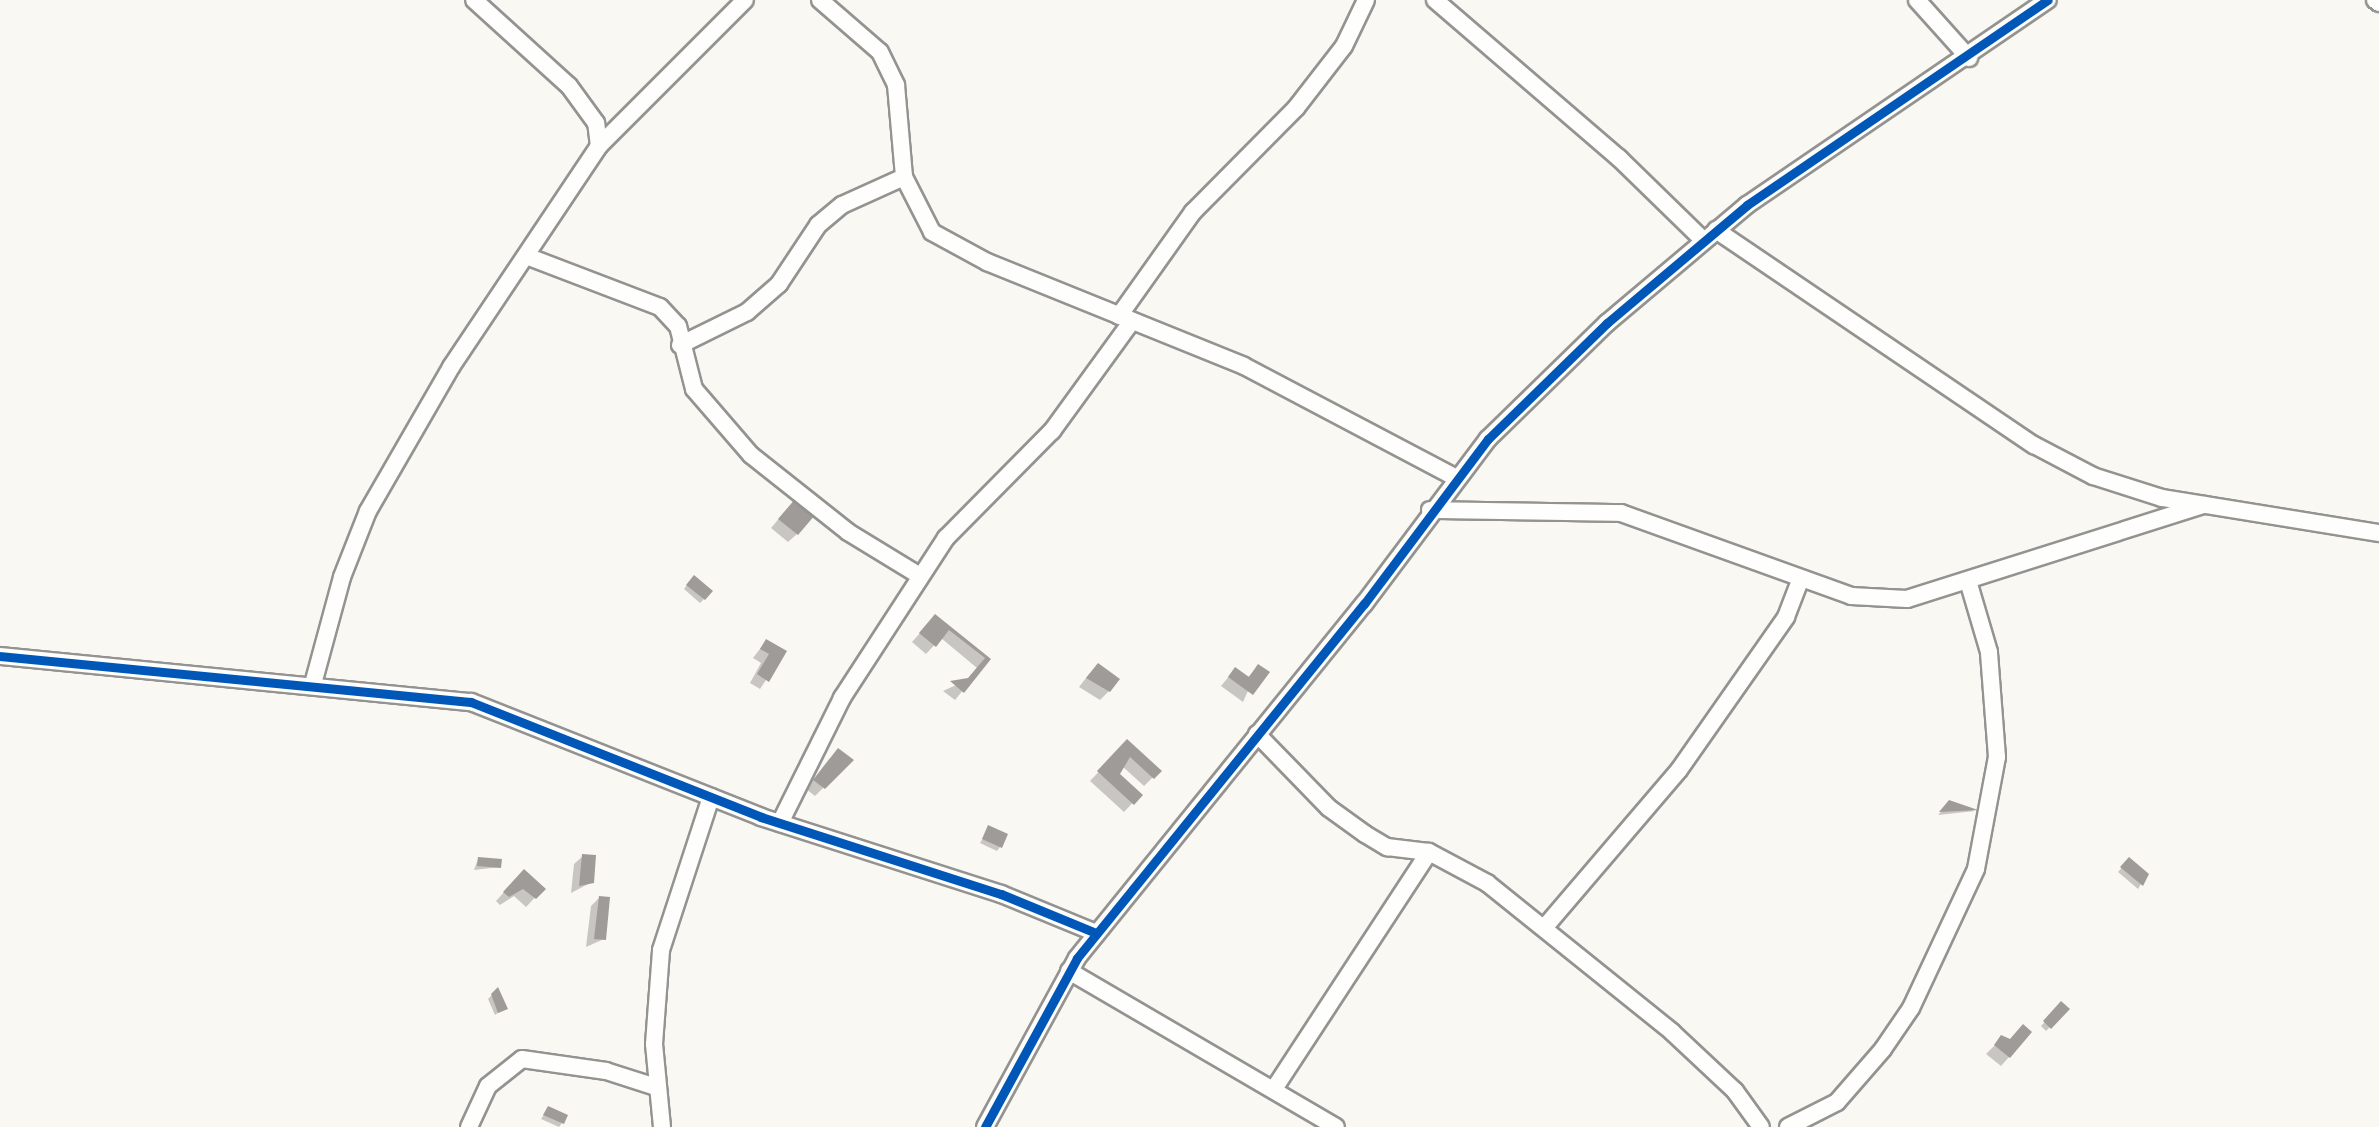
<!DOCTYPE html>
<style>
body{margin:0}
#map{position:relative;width:2379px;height:1127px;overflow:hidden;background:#faf8f3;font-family:"Roboto Serif",serif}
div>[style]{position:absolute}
.shadow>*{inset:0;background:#0003}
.building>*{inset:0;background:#9e9b98}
.roads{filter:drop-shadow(2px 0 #949391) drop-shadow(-2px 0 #949391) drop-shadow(0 2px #949391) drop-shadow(0 -2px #949391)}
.street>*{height:16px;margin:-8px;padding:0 8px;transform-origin:8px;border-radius:8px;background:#fefefd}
.cycleway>*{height:9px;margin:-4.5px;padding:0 4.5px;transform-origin:4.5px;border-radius:4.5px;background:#0057b8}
span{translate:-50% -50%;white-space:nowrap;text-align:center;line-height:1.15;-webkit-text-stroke:7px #fff;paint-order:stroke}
</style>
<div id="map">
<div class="shadow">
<div style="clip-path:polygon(787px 509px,797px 534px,788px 542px,771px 528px)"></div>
<div style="clip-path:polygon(690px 581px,704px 599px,700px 603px,684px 589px)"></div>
<div style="clip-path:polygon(935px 616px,989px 659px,955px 700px,943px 691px,967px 680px,977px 668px,941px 638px,926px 654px,912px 642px)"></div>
<div style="clip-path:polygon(766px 641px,785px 652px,760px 689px,750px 683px,761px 663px,753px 658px)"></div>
<div style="clip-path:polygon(1259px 666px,1243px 702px,1221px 686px,1235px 669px,1247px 678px)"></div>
<div style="clip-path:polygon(1090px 673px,1109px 691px,1100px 700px,1079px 687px)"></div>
<div style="clip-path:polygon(1127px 742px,1159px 771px,1144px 786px,1122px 766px,1117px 775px,1140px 795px,1124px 812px,1090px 781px)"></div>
<div style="clip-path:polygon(830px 758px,851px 760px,815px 796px,806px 789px)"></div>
<div style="clip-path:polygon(1950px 802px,1975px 811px,1938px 815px)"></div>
<div style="clip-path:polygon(989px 828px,1000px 847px,997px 851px,980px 843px)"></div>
<div style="clip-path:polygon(583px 856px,592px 882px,571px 893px,574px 864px)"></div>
<div style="clip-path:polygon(478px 859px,500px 867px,474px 870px)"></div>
<div style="clip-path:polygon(2129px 859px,2147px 874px,2138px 889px,2118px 872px)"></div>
<div style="clip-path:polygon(515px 880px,543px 889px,526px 907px,514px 896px,500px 905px,496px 901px)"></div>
<div style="clip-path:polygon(599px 898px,604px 939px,586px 947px,591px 906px)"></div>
<div style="clip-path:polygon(497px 990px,505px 1008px,495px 1015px,488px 999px)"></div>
<div style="clip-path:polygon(2061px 1004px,2067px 1009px,2046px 1031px,2041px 1026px)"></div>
<div style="clip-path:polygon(2002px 1038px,2009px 1057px,2001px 1066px,1986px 1054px)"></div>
<div style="clip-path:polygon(548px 1108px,562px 1123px,559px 1127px,541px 1119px)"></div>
</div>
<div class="building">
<div style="clip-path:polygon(796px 498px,815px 515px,798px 535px,778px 519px)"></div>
<div style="clip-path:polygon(694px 575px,713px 591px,705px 600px,686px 585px)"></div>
<div style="clip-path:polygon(935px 614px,991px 659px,964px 693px,950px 681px,968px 678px,985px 658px,949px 630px,936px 647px,919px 633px)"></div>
<div style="clip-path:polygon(766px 639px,787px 651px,769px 682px,757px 674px,769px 654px,760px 649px)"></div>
<div style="clip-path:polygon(1098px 663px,1120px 679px,1110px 692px,1086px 678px)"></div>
<div style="clip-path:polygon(1258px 664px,1270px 672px,1253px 695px,1228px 677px,1235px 667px,1249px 677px)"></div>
<div style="clip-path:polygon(1127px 739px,1162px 771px,1154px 779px,1130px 757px,1120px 774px,1143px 795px,1134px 805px,1097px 771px)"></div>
<div style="clip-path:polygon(838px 748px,854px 760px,825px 789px,813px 780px)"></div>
<div style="clip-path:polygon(1949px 800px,1978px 810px,1939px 812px)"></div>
<div style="clip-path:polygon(988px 825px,1008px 834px,1002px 848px,982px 839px)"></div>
<div style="clip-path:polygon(582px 854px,596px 855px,594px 883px,579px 886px)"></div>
<div style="clip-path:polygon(478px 857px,502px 859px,501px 868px,477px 866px)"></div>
<div style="clip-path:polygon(2129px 857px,2149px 874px,2143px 886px,2120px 867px)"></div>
<div style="clip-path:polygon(524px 869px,546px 889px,536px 899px,523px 889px,509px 897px,503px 892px)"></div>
<div style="clip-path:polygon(599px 896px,610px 897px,606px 940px,594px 939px)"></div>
<div style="clip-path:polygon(498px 987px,508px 1009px,498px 1013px,491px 994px)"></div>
<div style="clip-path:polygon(2061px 1001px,2070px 1009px,2051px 1029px,2043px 1021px)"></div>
<div style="clip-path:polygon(2023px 1024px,2032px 1032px,2010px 1058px,1994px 1045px,2001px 1035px,2010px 1039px)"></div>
<div style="clip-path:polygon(548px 1106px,568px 1115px,564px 1124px,543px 1115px)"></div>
</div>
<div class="roads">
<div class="street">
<div style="left:820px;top:0;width:79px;rotate:40.9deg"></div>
<div style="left:880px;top:52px;width:37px;rotate:64deg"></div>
<div style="left:896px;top:85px;width:92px;rotate:85deg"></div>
<div style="left:904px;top:177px;width:62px;rotate:63deg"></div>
<div style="left:932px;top:232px;width:63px;rotate:28.6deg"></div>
<div style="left:987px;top:262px;width:277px;rotate:22deg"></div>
<div style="left:1244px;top:366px;width:240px;rotate:27.8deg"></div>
<div style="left:1435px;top:0;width:243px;rotate:40.7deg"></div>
<div style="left:1619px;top:158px;width:117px;rotate:44.3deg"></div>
<div style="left:1917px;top:0;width:78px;rotate:48.1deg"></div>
<div style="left:2375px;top:0;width:5px;rotate:37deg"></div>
<div style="left:599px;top:146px;width:206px;rotate:-45deg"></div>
<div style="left:1716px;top:230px;width:384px;rotate:34.1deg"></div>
<div style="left:2034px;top:445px;width:67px;rotate:27.7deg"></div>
<div style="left:2093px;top:476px;width:72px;rotate:17.7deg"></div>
<div style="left:2162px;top:498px;width:220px;rotate:9.2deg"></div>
<div style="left:529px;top:257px;width:140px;rotate:20.9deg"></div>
<div style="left:660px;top:307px;width:26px;rotate:47deg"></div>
<div style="left:678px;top:326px;width:65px;rotate:75.7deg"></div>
<div style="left:694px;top:389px;width:87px;rotate:49.2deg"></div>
<div style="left:751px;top:455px;width:124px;rotate:38.4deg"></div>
<div style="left:848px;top:532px;width:84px;rotate:31.4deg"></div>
<div style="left:1119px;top:316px;width:128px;rotate:-54.6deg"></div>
<div style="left:1193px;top:212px;width:146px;rotate:-45.3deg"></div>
<div style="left:1296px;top:108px;width:78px;rotate:-52.3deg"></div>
<div style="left:1344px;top:46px;width:51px;rotate:-64.4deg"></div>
<div style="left:680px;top:345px;width:75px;rotate:-26.2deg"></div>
<div style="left:747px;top:312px;width:43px;rotate:-41.2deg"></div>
<div style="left:779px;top:284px;width:71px;rotate:-56.5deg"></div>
<div style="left:818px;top:225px;width:31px;rotate:-40deg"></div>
<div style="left:842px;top:205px;width:68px;rotate:-24.3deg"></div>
<div style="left:1430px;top:510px;width:191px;rotate:0.9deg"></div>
<div style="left:1621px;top:513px;width:245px;rotate:19.8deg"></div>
<div style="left:1851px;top:596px;width:56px;rotate:3.1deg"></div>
<div style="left:1907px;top:599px;width:312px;rotate:-17.6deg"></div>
<div style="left:0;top:656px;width:473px;rotate:5.6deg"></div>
<div style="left:471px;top:702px;width:312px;rotate:21.6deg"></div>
<div style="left:761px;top:817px;width:252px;rotate:17.8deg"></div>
<div style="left:1001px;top:894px;width:103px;rotate:22.3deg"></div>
<div style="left:313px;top:684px;width:111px;rotate:-74.8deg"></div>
<div style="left:342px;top:577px;width:71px;rotate:-68.5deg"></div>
<div style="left:368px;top:511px;width:166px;rotate:-60deg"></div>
<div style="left:451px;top:367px;width:266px;rotate:-56.2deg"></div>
<div style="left:599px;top:146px;width:23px;rotate:-97deg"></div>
<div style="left:596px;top:123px;width:46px;rotate:-126.1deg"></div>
<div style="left:569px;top:86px;width:128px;rotate:-137.8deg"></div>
<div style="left:1257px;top:734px;width:103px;rotate:45.8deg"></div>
<div style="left:1329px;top:808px;width:44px;rotate:35.8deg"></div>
<div style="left:1365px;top:834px;width:26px;rotate:31deg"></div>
<div style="left:1387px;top:847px;width:42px;rotate:6.8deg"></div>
<div style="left:1429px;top:852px;width:66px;rotate:28.1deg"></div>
<div style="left:1487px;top:883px;width:238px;rotate:38.8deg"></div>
<div style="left:1672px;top:1032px;width:86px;rotate:43.1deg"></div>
<div style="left:1735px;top:1091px;width:44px;rotate:54.2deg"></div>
<div style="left:780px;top:823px;width:140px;rotate:-63.6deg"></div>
<div style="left:842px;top:698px;width:191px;rotate:-57deg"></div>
<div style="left:946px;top:538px;width:151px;rotate:-45.3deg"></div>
<div style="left:1052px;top:431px;width:136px;rotate:-54deg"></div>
<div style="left:1544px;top:928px;width:208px;rotate:-49.5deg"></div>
<div style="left:1679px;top:770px;width:187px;rotate:-55deg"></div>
<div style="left:1786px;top:617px;width:39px;rotate:-69deg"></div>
<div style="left:1069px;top:971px;width:309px;rotate:30.3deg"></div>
<div style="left:1274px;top:1089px;width:283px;rotate:-56.8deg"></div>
<div style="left:469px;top:1127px;width:45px;rotate:-65.1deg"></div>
<div style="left:488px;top:1086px;width:43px;rotate:-38.5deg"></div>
<div style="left:522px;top:1059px;width:85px;rotate:8.1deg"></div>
<div style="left:606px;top:1071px;width:52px;rotate:17.7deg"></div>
<div style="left:662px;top:1127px;width:83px;rotate:-95.5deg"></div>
<div style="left:654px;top:1044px;width:94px;rotate:-85.7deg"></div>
<div style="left:661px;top:950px;width:161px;rotate:-71.9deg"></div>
<div style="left:985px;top:1127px;width:192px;rotate:-61.4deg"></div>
<div style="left:1077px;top:958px;width:456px;rotate:-51deg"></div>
<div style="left:1364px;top:604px;width:206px;rotate:-53.1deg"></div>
<div style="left:1488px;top:439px;width:166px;rotate:-44.3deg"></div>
<div style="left:1607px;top:323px;width:183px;rotate:-40.1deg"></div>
<div style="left:1747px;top:205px;width:364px;rotate:-34.3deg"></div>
<div style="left:1788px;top:1127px;width:55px;rotate:-27deg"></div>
<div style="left:1837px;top:1102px;width:70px;rotate:-49deg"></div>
<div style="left:1883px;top:1049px;width:50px;rotate:-55.7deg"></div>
<div style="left:1911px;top:1008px;width:153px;rotate:-64.9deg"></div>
<div style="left:1976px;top:869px;width:114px;rotate:-79.4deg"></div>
<div style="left:1997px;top:757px;width:105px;rotate:-94.4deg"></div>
<div style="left:1989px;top:652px;width:71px;rotate:-106.4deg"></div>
</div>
</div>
<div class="cycleway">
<div style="left:0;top:656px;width:473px;rotate:5.6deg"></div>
<div style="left:471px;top:702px;width:312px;rotate:21.6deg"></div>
<div style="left:761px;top:817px;width:252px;rotate:17.8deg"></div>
<div style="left:1001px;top:894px;width:103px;rotate:22.3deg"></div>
<div style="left:985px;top:1127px;width:192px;rotate:-61.4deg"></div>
<div style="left:1077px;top:958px;width:456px;rotate:-51deg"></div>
<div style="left:1364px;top:604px;width:206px;rotate:-53.1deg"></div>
<div style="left:1488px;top:439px;width:166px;rotate:-44.3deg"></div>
<div style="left:1607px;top:323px;width:183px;rotate:-40.1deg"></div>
<div style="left:1747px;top:205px;width:364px;rotate:-34.3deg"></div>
</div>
</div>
